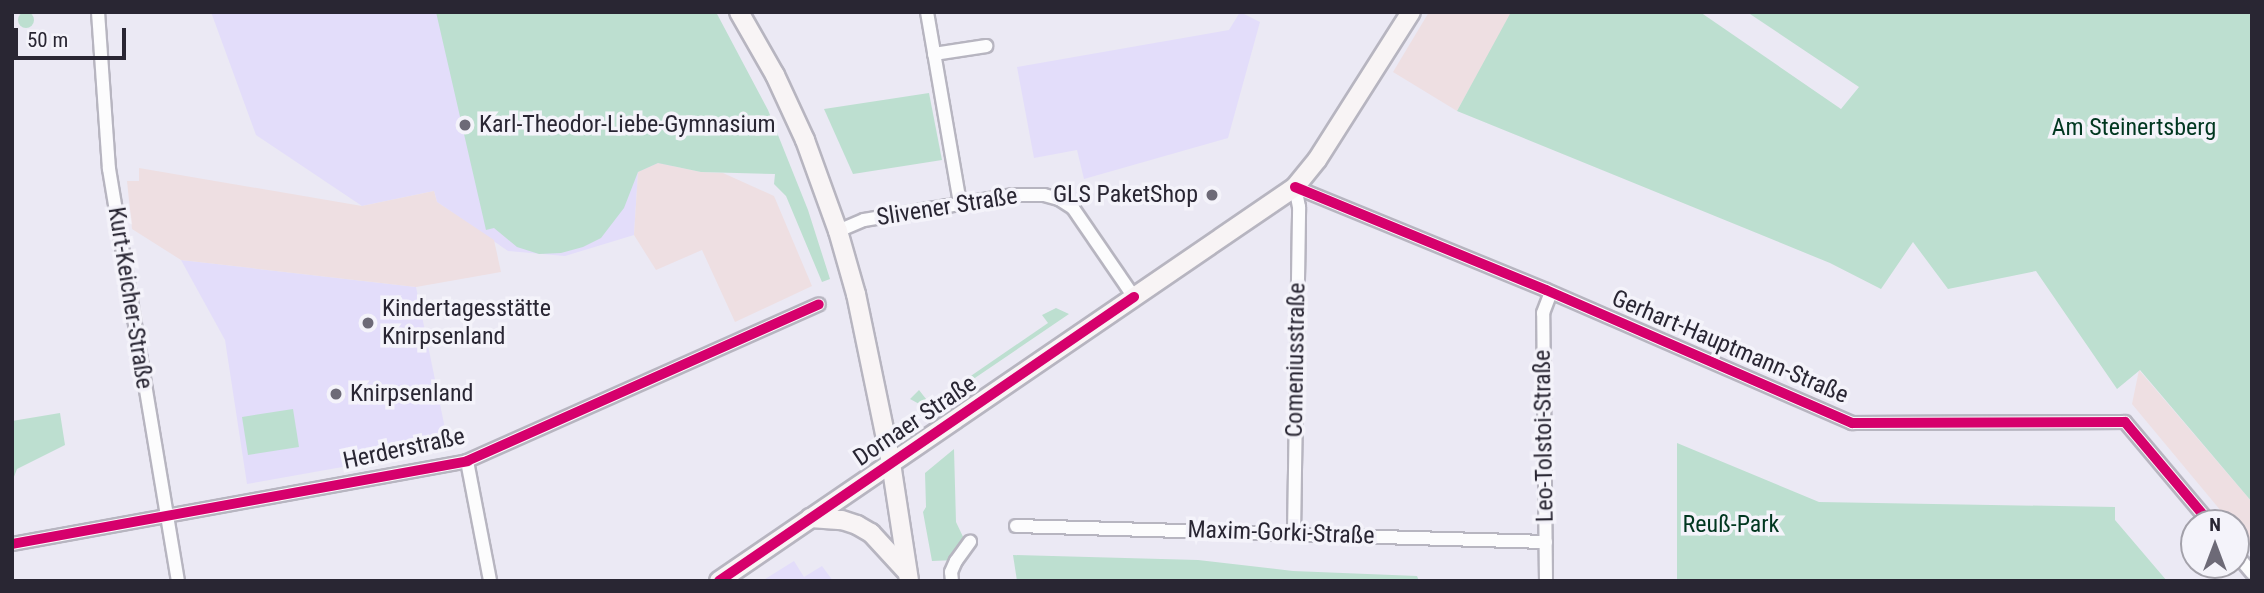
<!DOCTYPE html>
<meta charset="utf-8">
<style>
body{margin:0}
#map{position:relative;width:2264px;height:593px;overflow:hidden;background:#ebe9f4;font-family:"Roboto Condensed",sans-serif}
div>[style]{position:absolute}
.built>*{inset:0;background:#e3ddfa}
.industrial>*{inset:0;background:#eedfe2}
.green>*{inset:0;background:#bddfd0}
.round{border-radius:50%}
.roads{filter:drop-shadow(2px 0 #b7b5c0) drop-shadow(-2px 0 #b7b5c0) drop-shadow(0 2px #b7b5c0) drop-shadow(0 -2px #b7b5c0)}
.street>*{height:12px;margin:-6px;padding:0 6px;transform-origin:6px;border-radius:6px;background:#fcfcfd}
.secondary>*{height:18px;margin:-9px;padding:0 9px;transform-origin:9px;border-radius:9px;background:#f8f4f5}
.cycleway>*{height:10px;margin:-5px;padding:0 5px;transform-origin:5px;border-radius:5px;background:#d6006c}
.dots>*{width:19px;height:19px;translate:-50% -50%;box-sizing:border-box;border:4px solid #f4f3fa;border-radius:50%}
span{translate:-50% -50%;white-space:nowrap;text-align:center;line-height:1.15;-webkit-text-stroke:7px #f4f3fa;paint-order:stroke}
.poi-label{font-size:24px;color:#292633}
.left{translate:0 -50%;text-align:left}
.right{translate:-100% -50%;text-align:right}
.park-label{font-size:24px;color:#013720}
.street-label{font-size:24px;color:#292633}
.frame{position:absolute;inset:0;border:14px solid #292633;pointer-events:none}
.north{position:absolute;left:2180px;top:509px;width:70px;height:70px;box-sizing:border-box;background:#f4f3fa;border:2px solid #a3a1aa;border-radius:50%;rotate:0deg;font-size:19px;font-weight:700;line-height:28px;text-align:center;color:#292633}
.north::after{content:'';display:block;margin:auto;width:24px;height:32px;background:#6d6a77;clip-path:polygon(50% 0,100% 100%,50% 72%,0 100%)}
.scale{position:absolute;left:14px;top:28px;width:112px;height:32px;box-sizing:border-box;border:4px solid #292633;border-top:0;padding-left:9px;font-size:21px;line-height:24px;white-space:nowrap;color:#292633;-webkit-text-stroke:5px #f4f3fa;paint-order:stroke}
</style>
<div id="map">
<div class="built">
<div style="clip-path:polygon(211px 12px,622px 12px,703px 161px,638px 172px,634px 235px,565px 256px,508px 251px,437px 202px,434px 191px,362px 206px,256px 135px)"></div>
<div style="clip-path:polygon(1240px 12px,1260px 22px,1228px 138px,1084px 179px,1077px 150px,1034px 158px,1017px 67px,1229px 30px)"></div>
<div style="clip-path:polygon(181px 260px,416px 287px,449px 448px,247px 484px,225px 340px)"></div>
<div style="clip-path:polygon(794px 561px,804px 577px,822px 566px,833px 581px,762px 581px)"></div>
</div>
<div class="industrial">
<div style="clip-path:polygon(1429px 12px,1512px 13px,1457px 111px,1393px 72px)"></div>
<div style="clip-path:polygon(658px 163px,701px 172px,723px 173px,774px 196px,812px 286px,735px 322px,702px 250px,656px 270px,634px 235px,638px 172px)"></div>
<div style="clip-path:polygon(139px 168px,362px 206px,434px 191px,437px 202px,494px 240px,501px 272px,416px 287px,181px 260px,132px 229px,127px 181px,139px 181px)"></div>
<div style="clip-path:polygon(2139px 370px,2252px 502px,2252px 548px,2236px 529px,2236px 523px,2231px 523px,2132px 404px)"></div>
</div>
<div class="green">
<div class="round" style="left:18px;top:12px;width:16px;height:16px"></div>
<div style="clip-path:polygon(436px 12px,716px 12px,768px 110px,808px 210px,830px 279px,822px 282px,786px 196px,774px 184px,775px 174px,701px 172px,658px 163px,638px 172px,624px 208px,601px 238px,583px 247px,561px 253px,539px 254px,517px 247px,494px 228px,486px 230px)"></div>
<div style="clip-path:polygon(1511px 12px,1700px 12px,1841px 109px,1859px 87px,1747px 12px,2252px 12px,2252px 502px,2140px 370px,2117px 389px,2036px 271px,1948px 289px,1913px 242px,1881px 289px,1830px 263px,1457px 111px)"></div>
<div style="clip-path:polygon(929px 93px,942px 160px,853px 174px,824px 109px)"></div>
<div style="clip-path:polygon(1056px 308px,1069px 314px,941px 401px,928px 405px,923px 406px,910px 399px,919px 390px,930px 404px,1048px 323px,1042px 315px)"></div>
<div style="clip-path:polygon(293px 409px,299px 447px,248px 455px,242px 417px)"></div>
<div style="clip-path:polygon(60px 413px,65px 445px,17px 469px,12px 482px,12px 421px)"></div>
<div style="clip-path:polygon(1677px 443px,1819px 502px,2115px 507px,2115px 520px,2167px 581px,1677px 581px)"></div>
<div style="clip-path:polygon(954px 449px,956px 522px,965px 541px,956px 560px,932px 561px,923px 512px,926px 507px,925px 473px)"></div>
<div style="clip-path:polygon(1013px 555px,1198px 560px,1293px 571px,1417px 576px,1419px 581px,1017px 581px)"></div>
</div>
<div class="roads">
<div class="street">
<div style="left:98px;top:12px;width:157px;rotate:86deg"></div>
<div style="left:109px;top:169px;width:418px;rotate:80.5deg"></div>
<div style="left:927px;top:12px;width:195px;rotate:80.2deg"></div>
<div style="left:934px;top:54px;width:53px;rotate:-8.7deg"></div>
<div style="left:1295px;top:187px;width:271px;rotate:22.3deg"></div>
<div style="left:1546px;top:290px;width:334px;rotate:23.5deg"></div>
<div style="left:1852px;top:423px;width:273px;rotate:-0.2deg"></div>
<div style="left:2125px;top:422px;width:132px;rotate:49.9deg"></div>
<div style="left:838px;top:231px;width:28px;rotate:-23deg"></div>
<div style="left:864px;top:220px;width:152px;rotate:-9.5deg"></div>
<div style="left:1014px;top:195px;width:30px"></div>
<div style="left:1044px;top:195px;width:16px;rotate:15deg"></div>
<div style="left:1059px;top:199px;width:17px;rotate:33deg"></div>
<div style="left:1073px;top:208px;width:108px;rotate:55.6deg"></div>
<div style="left:467px;top:461px;width:122px;rotate:79.1deg"></div>
<div style="left:1016px;top:526px;width:530px;rotate:1.73deg"></div>
<div style="left:1294px;top:534px;width:327px;rotate:-89.1deg"></div>
<div style="left:1299px;top:207px;width:20px;rotate:-101deg"></div>
<div style="left:12px;top:544px;width:463px;rotate:-10.3deg"></div>
<div style="left:467px;top:461px;width:385px;rotate:-24deg"></div>
<div style="left:2236px;top:554px;width:25px;rotate:50deg"></div>
<div style="left:952px;top:581px;width:9px;rotate:-96deg"></div>
<div style="left:951px;top:572px;width:12px;rotate:-66deg"></div>
<div style="left:956px;top:561px;width:24px;rotate:-54deg"></div>
<div style="left:1546px;top:581px;width:268px;rotate:-90.6deg"></div>
<div style="left:1543px;top:313px;width:22px;rotate:-69deg"></div>
</div>
<div class="secondary">
<div style="left:739px;top:12px;width:73px;rotate:60.3deg"></div>
<div style="left:775px;top:75px;width:72px;rotate:65.2deg"></div>
<div style="left:805px;top:140px;width:97px;rotate:70.1deg"></div>
<div style="left:838px;top:231px;width:66px;rotate:74.1deg"></div>
<div style="left:856px;top:294px;width:173px;rotate:78.3deg"></div>
<div style="left:891px;top:463px;width:119px;rotate:81.3deg"></div>
<div style="left:810px;top:518px;width:32px;rotate:4deg"></div>
<div style="left:842px;top:520px;width:16px;rotate:18deg"></div>
<div style="left:857px;top:525px;width:16px;rotate:30deg"></div>
<div style="left:871px;top:533px;width:52px;rotate:47.4deg"></div>
<div style="left:719px;top:581px;width:698px;rotate:-34.37deg"></div>
<div style="left:1295px;top:187px;width:35px;rotate:-51deg"></div>
<div style="left:1317px;top:160px;width:175px;rotate:-57.6deg"></div>
</div>
</div>
<div class="cycleway">
<div style="left:1295px;top:187px;width:271px;rotate:22.3deg"></div>
<div style="left:1546px;top:290px;width:334px;rotate:23.5deg"></div>
<div style="left:1852px;top:423px;width:273px;rotate:-0.2deg"></div>
<div style="left:2125px;top:422px;width:132px;rotate:49.9deg"></div>
<div style="left:12px;top:544px;width:463px;rotate:-10.3deg"></div>
<div style="left:467px;top:461px;width:385px;rotate:-24deg"></div>
<div style="left:719px;top:581px;width:503px;rotate:-34.39deg"></div>
</div>
<div class="dots">
<div style="left:465px;top:125px;background:#6d6a77"></div>
<div style="left:1212px;top:195px;background:#6d6a77"></div>
<div style="left:368px;top:323px;background:#6d6a77"></div>
<div style="left:336px;top:394px;background:#6d6a77"></div>
</div>
<div class="poi-label">
<span class="left" style="left:479px;top:125px">Karl-Theodor-Liebe-Gymnasium</span>
<span class="right" style="left:1198px;top:195px">GLS PaketShop</span>
<span class="left" style="left:382px;top:323px">Kindertagesstätte<br>Knirpsenland</span>
<span class="left" style="left:350px;top:394px">Knirpsenland</span>
</div>
<div class="park-label">
<span style="left:2134px;top:128px">Am Steinertsberg</span>
<span style="left:1731px;top:525px">Reuß-Park</span>
</div>
<div class="street-label">
<span style="left:947px;top:207px;rotate:-9deg">Slivener Straße</span>
<span style="left:130px;top:298px;rotate:81deg">Kurt-Keicher-Straße</span>
<span style="left:1730px;top:347px;rotate:23deg">Gerhart-Hauptmann-Straße</span>
<span style="left:1296px;top:360px;rotate:-89deg">Comeniusstraße</span>
<span style="left:915px;top:421px;rotate:-34deg">Dornaer Straße</span>
<span style="left:1544px;top:436px;rotate:-91deg">Leo-Tolstoi-Straße</span>
<span style="left:404px;top:449px;rotate:-12deg">Herderstraße</span>
<span style="left:1281px;top:533px;rotate:2deg">Maxim-Gorki-Straße</span>
</div>
<div class="frame"></div>
<div class="north">N</div>
<div class="scale">50 m</div>
</div>
